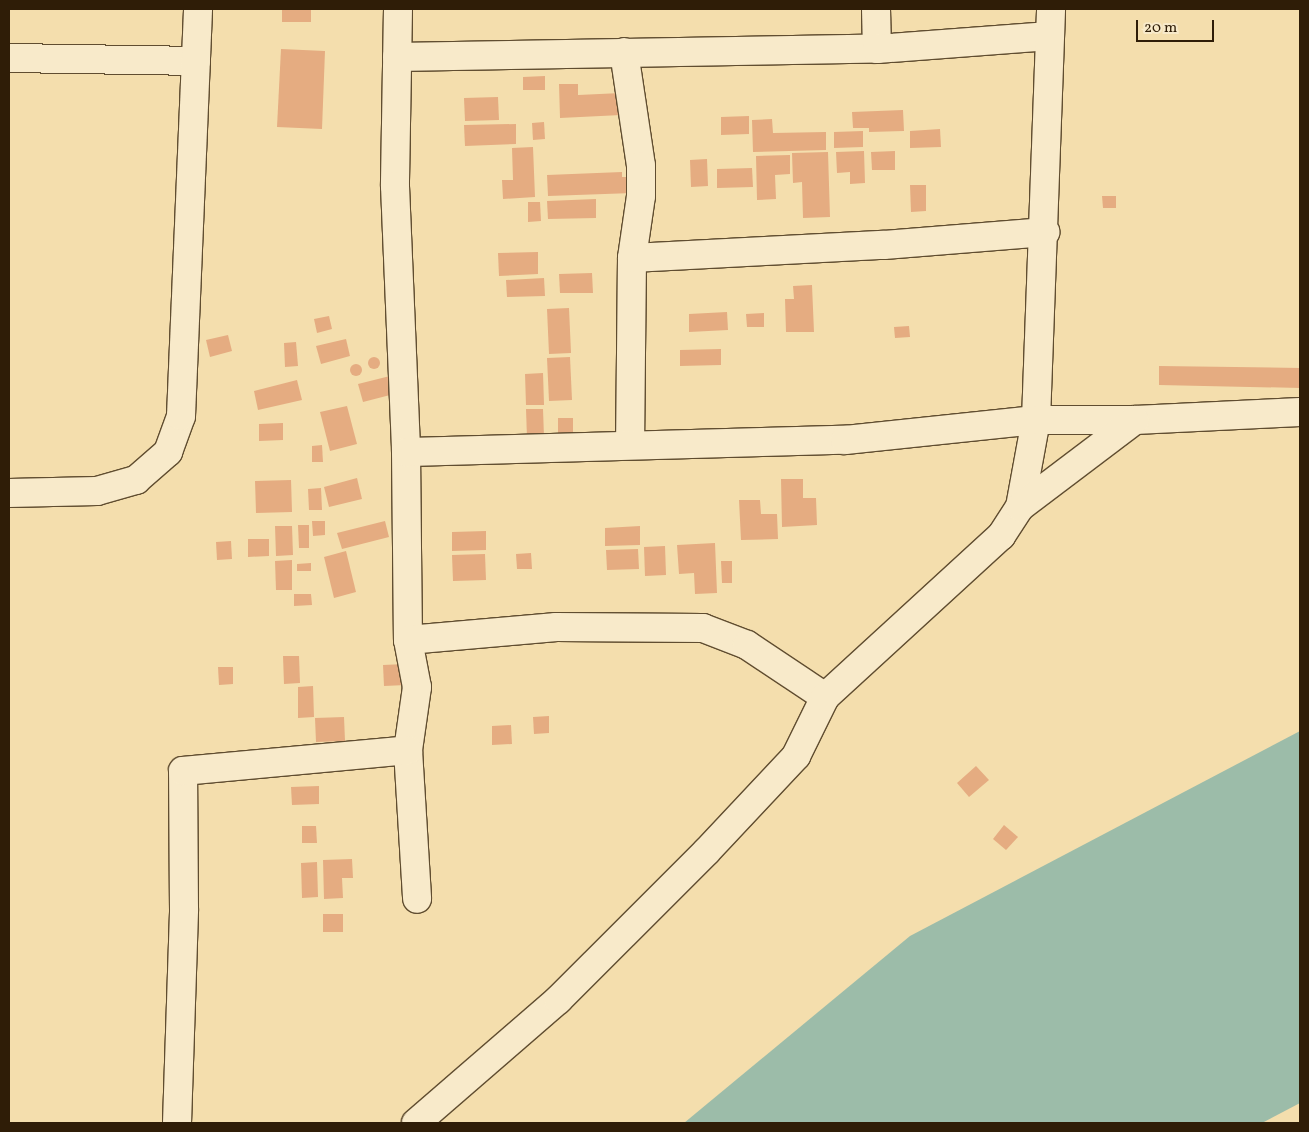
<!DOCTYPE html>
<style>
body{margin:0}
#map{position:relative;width:1309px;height:1132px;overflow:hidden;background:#f4dead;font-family:Vollkorn,serif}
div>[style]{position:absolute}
.water>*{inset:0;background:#9cbca9}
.building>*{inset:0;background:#e5ac81}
.round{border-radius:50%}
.roads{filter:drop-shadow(1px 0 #604d30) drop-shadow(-1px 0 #604d30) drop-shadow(0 1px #604d30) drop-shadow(0 -1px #604d30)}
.street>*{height:28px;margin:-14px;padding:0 14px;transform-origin:14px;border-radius:14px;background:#f8eaca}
span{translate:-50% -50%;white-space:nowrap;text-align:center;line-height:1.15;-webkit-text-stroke:5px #f8eaca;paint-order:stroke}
.frame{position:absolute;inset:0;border:10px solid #2f1d07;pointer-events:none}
.scale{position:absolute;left:1136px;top:20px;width:78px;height:22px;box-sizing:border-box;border:2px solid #2f1d07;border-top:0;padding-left:6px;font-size:15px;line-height:18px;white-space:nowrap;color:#2f1d07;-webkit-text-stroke:4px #f8eaca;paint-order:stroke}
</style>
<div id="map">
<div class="water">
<div style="clip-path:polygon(1300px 731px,1300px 1103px,1262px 1123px,684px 1123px,910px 936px)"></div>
</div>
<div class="building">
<div style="clip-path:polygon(282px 9px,311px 9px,311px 22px,282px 22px)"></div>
<div style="clip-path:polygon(281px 49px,325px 51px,322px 129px,277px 127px)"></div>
<div style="clip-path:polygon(545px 76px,545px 90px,523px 90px,523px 77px)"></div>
<div style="clip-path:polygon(559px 84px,578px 84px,578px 95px,621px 93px,621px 115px,560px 118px)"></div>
<div style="clip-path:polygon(498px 97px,499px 120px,465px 121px,464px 98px)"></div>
<div style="clip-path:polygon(903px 110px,904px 131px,869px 132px,869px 128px,853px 128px,852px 112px)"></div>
<div style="clip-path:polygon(749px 116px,749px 134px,721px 135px,721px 117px)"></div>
<div style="clip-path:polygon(772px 119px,773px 133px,826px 132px,826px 150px,753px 152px,752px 120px)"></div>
<div style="clip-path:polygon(544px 122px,545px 139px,533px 140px,532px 123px)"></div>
<div style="clip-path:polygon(516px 124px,516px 144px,465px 146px,464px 125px)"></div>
<div style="clip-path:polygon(940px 129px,941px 147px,910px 148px,910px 131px)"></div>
<div style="clip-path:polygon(863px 131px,863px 147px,834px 148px,834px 132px)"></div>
<div style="clip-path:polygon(533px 147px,535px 197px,503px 199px,502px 180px,513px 180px,512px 148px)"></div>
<div style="clip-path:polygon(864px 151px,865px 183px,850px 184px,850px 172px,837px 173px,836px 152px)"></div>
<div style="clip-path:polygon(895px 151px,895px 170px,872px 170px,871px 152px)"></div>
<div style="clip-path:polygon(828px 152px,830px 217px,803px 218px,802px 182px,793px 183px,792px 153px)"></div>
<div style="clip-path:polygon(790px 155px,790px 174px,775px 175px,776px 199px,757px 200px,756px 156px)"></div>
<div style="clip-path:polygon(707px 159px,708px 186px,691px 187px,690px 160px)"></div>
<div style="clip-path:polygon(752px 168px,753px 187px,717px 188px,717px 169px)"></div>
<div style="clip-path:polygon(622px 172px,622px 177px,633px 177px,633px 193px,548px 196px,547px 175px)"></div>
<div style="clip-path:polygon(910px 185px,926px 185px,926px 211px,911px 212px)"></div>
<div style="clip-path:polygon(1102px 196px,1116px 196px,1116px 208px,1103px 208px)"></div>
<div style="clip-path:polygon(596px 199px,596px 218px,548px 219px,547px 201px)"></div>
<div style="clip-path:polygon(528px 202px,540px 202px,541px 221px,528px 222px)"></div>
<div style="clip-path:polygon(538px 252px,538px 274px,499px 276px,498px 253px)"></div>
<div style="clip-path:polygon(592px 273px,593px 293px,560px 293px,559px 274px)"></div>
<div style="clip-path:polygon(544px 278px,545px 296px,507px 297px,506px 280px)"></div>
<div style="clip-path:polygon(812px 285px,814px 332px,786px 332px,785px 299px,794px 299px,793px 286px)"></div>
<div style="clip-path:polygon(569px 308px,571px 353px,549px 354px,547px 309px)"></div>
<div style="clip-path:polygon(727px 312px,728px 330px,689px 332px,689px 314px)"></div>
<div style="clip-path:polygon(764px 313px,764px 327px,747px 327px,746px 314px)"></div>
<div style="clip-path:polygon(329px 316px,332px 329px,317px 333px,314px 319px)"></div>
<div style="clip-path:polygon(909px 326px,910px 337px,895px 338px,894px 327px)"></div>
<div style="clip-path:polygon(228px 335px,232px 351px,210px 357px,206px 340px)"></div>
<div style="clip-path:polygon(346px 339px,350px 356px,321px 364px,316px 346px)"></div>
<div style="clip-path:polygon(296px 342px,298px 366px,285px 367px,284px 343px)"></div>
<div style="clip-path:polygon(721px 349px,721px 365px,680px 366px,680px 350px)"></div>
<div class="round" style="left:368px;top:357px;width:12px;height:12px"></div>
<div style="clip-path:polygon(570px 357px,572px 400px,549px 401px,547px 358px)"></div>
<div class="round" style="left:350px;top:364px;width:12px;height:12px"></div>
<div style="clip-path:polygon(1159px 366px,1300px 368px,1300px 388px,1159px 385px)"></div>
<div style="clip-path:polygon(543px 373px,544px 405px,526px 405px,525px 374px)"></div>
<div style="clip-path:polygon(390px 376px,394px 394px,363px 402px,358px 384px)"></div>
<div style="clip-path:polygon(297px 380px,302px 400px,258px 410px,254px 391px)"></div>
<div style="clip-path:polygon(347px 406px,357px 444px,330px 451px,320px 412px)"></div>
<div style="clip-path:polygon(526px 409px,543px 409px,544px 437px,527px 438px)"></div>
<div style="clip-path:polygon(558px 418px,573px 418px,573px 435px,558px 435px)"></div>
<div style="clip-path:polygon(283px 423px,283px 440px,259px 441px,259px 424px)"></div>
<div style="clip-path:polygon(322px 445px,323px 462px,312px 462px,312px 446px)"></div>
<div style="clip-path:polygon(357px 478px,362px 499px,329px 507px,324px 487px)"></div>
<div style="clip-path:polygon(781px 479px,803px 479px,803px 498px,816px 498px,817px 525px,782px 527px)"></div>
<div style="clip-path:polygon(291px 480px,292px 512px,256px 513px,255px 481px)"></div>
<div style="clip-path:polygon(321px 488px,322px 510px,309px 510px,308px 489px)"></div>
<div style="clip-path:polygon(739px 500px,760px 500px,761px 514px,777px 514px,778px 539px,741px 540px)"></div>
<div style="clip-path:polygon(312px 521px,325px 521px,325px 535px,313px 536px)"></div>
<div style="clip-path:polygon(385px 521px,389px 537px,342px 549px,337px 533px)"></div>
<div style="clip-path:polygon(298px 525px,309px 525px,309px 548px,299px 548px)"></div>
<div style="clip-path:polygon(275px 526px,292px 526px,293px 555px,276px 556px)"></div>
<div style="clip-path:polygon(640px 526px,640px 545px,605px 546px,605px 528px)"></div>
<div style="clip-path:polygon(486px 531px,486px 550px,452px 551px,452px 532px)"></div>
<div style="clip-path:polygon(248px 539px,269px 539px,269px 556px,248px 557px)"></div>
<div style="clip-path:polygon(231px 541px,232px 559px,217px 560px,216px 542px)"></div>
<div style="clip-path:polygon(715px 543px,717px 593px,695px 594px,694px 573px,679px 574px,677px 545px)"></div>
<div style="clip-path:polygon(665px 546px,666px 575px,645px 576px,644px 547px)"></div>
<div style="clip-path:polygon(638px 549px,639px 569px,607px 570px,606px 550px)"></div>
<div style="clip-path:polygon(346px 551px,356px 592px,334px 598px,324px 557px)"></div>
<div style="clip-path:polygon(531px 553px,532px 569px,517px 569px,516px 554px)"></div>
<div style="clip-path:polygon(485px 554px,486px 580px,453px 581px,452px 555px)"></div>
<div style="clip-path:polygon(292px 560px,292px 590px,276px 590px,275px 561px)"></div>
<div style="clip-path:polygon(721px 561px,732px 561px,732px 583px,722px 583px)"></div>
<div style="clip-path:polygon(311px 563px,311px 571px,297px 571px,297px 564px)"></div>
<div style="clip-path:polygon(294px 594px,311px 594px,312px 605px,294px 606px)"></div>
<div style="clip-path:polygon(283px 656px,299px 656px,300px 683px,284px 684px)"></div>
<div style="clip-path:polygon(405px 664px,406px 685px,384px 686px,383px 665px)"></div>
<div style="clip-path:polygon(218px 667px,233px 667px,233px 684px,219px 685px)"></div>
<div style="clip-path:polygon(313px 686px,314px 717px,298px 718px,298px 687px)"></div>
<div style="clip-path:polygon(549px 716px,549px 733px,534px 734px,533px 717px)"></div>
<div style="clip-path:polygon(344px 717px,345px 741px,316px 742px,315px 718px)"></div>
<div style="clip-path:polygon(511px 725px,512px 744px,492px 745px,492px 726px)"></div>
<div style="clip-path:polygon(976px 766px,989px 780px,969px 797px,957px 783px)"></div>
<div style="clip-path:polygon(319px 786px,319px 804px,292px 805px,291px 787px)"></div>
<div style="clip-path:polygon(1004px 825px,1018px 837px,1006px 850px,993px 839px)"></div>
<div style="clip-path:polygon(302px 826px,316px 826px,317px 843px,302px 843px)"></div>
<div style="clip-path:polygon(352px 859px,353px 878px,342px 878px,343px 898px,324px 899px,323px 860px)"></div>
<div style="clip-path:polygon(317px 862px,318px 897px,302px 898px,301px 863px)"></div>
<div style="clip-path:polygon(323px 914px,343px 914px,343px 932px,323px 932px)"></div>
</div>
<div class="roads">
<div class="street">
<div style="left:398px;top:9px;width:177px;rotate:91deg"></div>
<div style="left:395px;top:186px;width:266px;rotate:87.6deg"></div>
<div style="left:406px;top:452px;width:188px;rotate:89.4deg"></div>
<div style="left:408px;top:640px;width:48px;rotate:79.2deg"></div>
<div style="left:417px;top:687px;width:64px;rotate:98.1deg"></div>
<div style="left:408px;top:750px;width:149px;rotate:86.5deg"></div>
<div style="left:876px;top:9px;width:40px;rotate:88.6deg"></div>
<div style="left:624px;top:52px;width:115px;rotate:81.5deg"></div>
<div style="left:641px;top:166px;width:30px;rotate:90deg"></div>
<div style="left:641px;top:196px;width:63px;rotate:98.3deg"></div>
<div style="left:632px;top:258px;width:187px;rotate:90.6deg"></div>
<div style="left:397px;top:57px;width:480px;rotate:-1deg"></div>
<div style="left:877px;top:49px;width:173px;rotate:-4.3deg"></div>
<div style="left:9px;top:58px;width:187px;rotate:0.9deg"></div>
<div style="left:632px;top:258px;width:252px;rotate:-3deg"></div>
<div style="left:884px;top:245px;width:162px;rotate:-4.6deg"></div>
<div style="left:406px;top:452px;width:439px;rotate:-1.6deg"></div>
<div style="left:845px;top:440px;width:192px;rotate:-6deg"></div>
<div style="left:1036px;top:420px;width:411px;rotate:-87.9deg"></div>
<div style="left:9px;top:493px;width:88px;rotate:-1.3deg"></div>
<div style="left:97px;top:491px;width:41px;rotate:-15.8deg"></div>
<div style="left:136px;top:480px;width:43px;rotate:-41.2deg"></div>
<div style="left:168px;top:452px;width:38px;rotate:-70deg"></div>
<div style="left:181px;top:416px;width:407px;rotate:-87.6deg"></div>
<div style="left:1020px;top:507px;width:88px;rotate:-79.6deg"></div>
<div style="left:1036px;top:420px;width:99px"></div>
<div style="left:1135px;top:420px;width:165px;rotate:-2.8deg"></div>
<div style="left:408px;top:640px;width:149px;rotate:-5deg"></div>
<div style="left:556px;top:627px;width:147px;rotate:0.4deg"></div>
<div style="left:703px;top:628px;width:47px;rotate:21.1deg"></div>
<div style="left:747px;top:645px;width:94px;rotate:33.7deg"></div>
<div style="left:177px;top:1123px;width:214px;rotate:-88.1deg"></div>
<div style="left:184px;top:909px;width:138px;rotate:-90.4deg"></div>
<div style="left:183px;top:771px;width:226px;rotate:-5.3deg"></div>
<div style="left:416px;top:1123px;width:188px;rotate:-40.9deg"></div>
<div style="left:558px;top:1000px;width:209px;rotate:-45deg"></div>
<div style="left:706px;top:852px;width:132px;rotate:-46.8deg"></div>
<div style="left:796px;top:756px;width:66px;rotate:-63.8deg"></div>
<div style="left:825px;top:697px;width:239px;rotate:-42.5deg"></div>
<div style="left:1001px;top:536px;width:35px;rotate:-57deg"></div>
<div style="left:1020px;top:507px;width:144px;rotate:-37.1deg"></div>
</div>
</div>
<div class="frame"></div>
<div class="scale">20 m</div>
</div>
